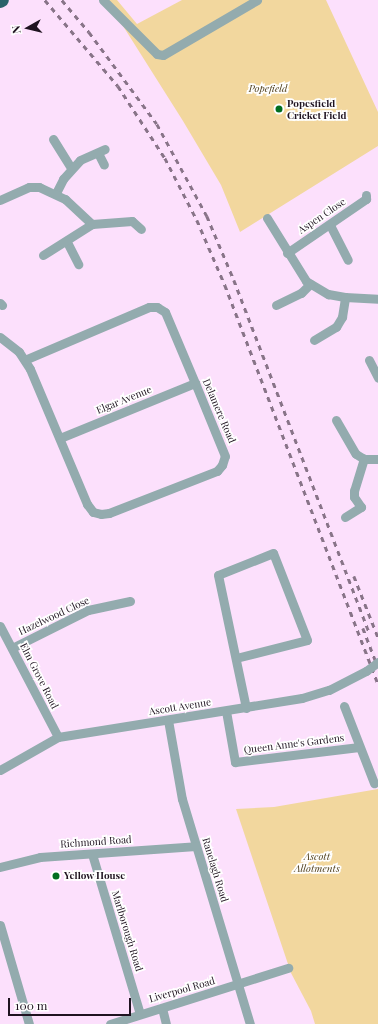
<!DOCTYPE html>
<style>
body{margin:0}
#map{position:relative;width:378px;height:1024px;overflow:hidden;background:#fce0fc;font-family:"Playfair Display",serif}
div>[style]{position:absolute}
.green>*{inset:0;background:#f2d79e}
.minor>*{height:9px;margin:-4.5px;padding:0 4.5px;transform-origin:4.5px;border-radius:4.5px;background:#93abae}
.highway>*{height:14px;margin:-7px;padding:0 7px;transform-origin:7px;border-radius:7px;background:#29636a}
.rail>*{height:2.5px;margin-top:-1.25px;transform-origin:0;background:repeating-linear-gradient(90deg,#887488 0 5px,transparent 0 10px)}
.minor-bridge>*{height:9px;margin:-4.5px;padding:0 4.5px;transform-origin:4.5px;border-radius:4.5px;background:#93abae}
.dots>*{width:11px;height:11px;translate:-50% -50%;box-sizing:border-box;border:2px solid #fff;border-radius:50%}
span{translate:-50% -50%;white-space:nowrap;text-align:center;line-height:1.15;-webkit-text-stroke:3.5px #fff;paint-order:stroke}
.park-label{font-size:10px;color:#51411e;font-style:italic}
.poi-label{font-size:10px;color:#1f1320;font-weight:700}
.left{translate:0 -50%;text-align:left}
.street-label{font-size:10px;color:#1f1320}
.north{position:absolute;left:8px;top:8px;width:40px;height:40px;-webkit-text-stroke:3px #fff;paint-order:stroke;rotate:262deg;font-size:11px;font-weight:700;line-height:16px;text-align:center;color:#1f1320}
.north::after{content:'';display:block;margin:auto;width:14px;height:18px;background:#1f1320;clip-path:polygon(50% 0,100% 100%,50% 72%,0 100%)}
.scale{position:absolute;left:8px;top:998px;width:123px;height:18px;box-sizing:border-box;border:2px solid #1f1320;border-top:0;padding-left:5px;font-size:12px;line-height:14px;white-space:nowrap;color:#1f1320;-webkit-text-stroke:3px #fff;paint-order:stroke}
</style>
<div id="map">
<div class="green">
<div style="clip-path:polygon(99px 0,117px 0,137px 24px,182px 0,326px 0,378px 112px,378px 146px,240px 232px,221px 185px,183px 121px,123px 26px)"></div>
<div style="clip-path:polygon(378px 789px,378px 1024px,315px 1024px,311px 1011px,291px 973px,236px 809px,274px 807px)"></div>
</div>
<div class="minor">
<div style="left:103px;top:0;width:76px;rotate:45deg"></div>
<div style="left:157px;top:54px;width:6px;rotate:9deg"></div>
<div style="left:163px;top:55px;width:109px;rotate:-30.3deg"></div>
<div style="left:53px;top:139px;width:34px;rotate:58deg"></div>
<div style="left:98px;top:153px;width:13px;rotate:63deg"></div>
<div style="left:56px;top:193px;width:16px;rotate:-63deg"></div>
<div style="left:63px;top:179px;width:25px;rotate:-48deg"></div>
<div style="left:80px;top:160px;width:27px;rotate:-24deg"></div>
<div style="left:0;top:200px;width:32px;rotate:-24deg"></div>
<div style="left:29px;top:187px;width:10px"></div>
<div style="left:39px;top:187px;width:29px;rotate:25deg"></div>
<div style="left:65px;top:199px;width:37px;rotate:43deg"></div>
<div style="left:267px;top:218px;width:74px;rotate:58.2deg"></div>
<div style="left:306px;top:281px;width:26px;rotate:31deg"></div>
<div style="left:328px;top:294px;width:17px;rotate:10deg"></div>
<div style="left:345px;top:297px;width:33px;rotate:3deg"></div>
<div style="left:330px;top:225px;width:39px;rotate:63deg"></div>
<div style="left:67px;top:242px;width:25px;rotate:63deg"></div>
<div style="left:287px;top:253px;width:96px;rotate:-34.4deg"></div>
<div style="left:366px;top:199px;width:4px;rotate:-90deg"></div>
<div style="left:43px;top:255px;width:58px;rotate:-32.3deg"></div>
<div style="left:92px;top:224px;width:40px;rotate:-4.3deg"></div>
<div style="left:132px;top:221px;width:12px;rotate:42deg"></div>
<div style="left:0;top:303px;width:3px;rotate:45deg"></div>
<div style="left:276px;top:305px;width:28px;rotate:-26deg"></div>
<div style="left:301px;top:293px;width:13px;rotate:-45deg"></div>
<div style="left:0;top:337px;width:24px;rotate:38deg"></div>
<div style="left:19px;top:352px;width:20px;rotate:57deg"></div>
<div style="left:30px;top:369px;width:147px;rotate:67.1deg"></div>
<div style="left:87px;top:504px;width:10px;rotate:53deg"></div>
<div style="left:93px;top:512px;width:8px;rotate:14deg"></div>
<div style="left:101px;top:514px;width:8px;rotate:-7deg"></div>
<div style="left:109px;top:513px;width:116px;rotate:-21.3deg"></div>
<div style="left:217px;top:471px;width:8px;rotate:-50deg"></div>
<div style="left:222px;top:465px;width:9px;rotate:-72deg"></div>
<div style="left:225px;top:456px;width:79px;rotate:-112.3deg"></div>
<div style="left:195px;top:383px;width:77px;rotate:-112.9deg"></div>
<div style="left:165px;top:312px;width:9px;rotate:-148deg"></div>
<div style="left:157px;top:307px;width:8px;rotate:180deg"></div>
<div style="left:149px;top:307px;width:135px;rotate:156.9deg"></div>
<div style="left:314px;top:340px;width:26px;rotate:-31deg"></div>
<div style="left:336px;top:327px;width:12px;rotate:-59deg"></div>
<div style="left:342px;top:317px;width:20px;rotate:-81deg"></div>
<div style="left:369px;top:360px;width:20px;rotate:63deg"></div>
<div style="left:336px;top:420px;width:39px;rotate:60deg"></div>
<div style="left:356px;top:454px;width:9px;rotate:32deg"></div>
<div style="left:364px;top:459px;width:14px"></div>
<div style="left:60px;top:438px;width:146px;rotate:-22.2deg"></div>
<div style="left:345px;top:517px;width:19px;rotate:-32deg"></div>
<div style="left:361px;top:507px;width:12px;rotate:-125deg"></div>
<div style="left:354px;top:497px;width:6px;rotate:-90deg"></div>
<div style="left:354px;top:491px;width:34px;rotate:-73deg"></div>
<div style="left:0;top:626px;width:125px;rotate:62.4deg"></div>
<div style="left:12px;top:648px;width:85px;rotate:-26.6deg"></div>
<div style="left:88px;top:610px;width:43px;rotate:-12.1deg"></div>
<div style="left:236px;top:658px;width:73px;rotate:-14.2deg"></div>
<div style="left:307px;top:640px;width:93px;rotate:-111.3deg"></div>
<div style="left:273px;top:553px;width:59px;rotate:158.2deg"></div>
<div style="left:218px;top:575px;width:136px;rotate:78.1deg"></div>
<div style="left:344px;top:706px;width:83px;rotate:68.7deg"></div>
<div style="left:226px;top:711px;width:52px;rotate:80deg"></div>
<div style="left:235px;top:762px;width:125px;rotate:-6.9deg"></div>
<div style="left:168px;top:720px;width:80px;rotate:80deg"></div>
<div style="left:182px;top:799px;width:235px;rotate:73.2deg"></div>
<div style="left:0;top:770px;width:67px;rotate:-29.6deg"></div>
<div style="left:58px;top:737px;width:247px;rotate:-9.1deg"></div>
<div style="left:302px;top:698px;width:28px;rotate:-17deg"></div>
<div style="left:329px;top:690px;width:42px;rotate:-27.2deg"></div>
<div style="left:92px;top:854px;width:167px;rotate:73.3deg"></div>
<div style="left:0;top:867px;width:41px;rotate:-14deg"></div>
<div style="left:40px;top:857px;width:156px;rotate:-4deg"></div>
<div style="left:0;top:925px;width:103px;rotate:73.7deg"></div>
<div style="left:162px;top:1008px;width:16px;rotate:76deg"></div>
<div style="left:110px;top:1024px;width:187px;rotate:-17.5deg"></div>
</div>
<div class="highway">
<div style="left:0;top:1px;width:2px;rotate:-27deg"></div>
</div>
<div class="rail">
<div style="left:45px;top:0;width:113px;rotate:49.7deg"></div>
<div style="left:118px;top:86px;width:86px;rotate:56.9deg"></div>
<div style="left:165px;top:158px;width:70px;rotate:62.7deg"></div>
<div style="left:197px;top:220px;width:71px;rotate:66.7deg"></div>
<div style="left:225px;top:285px;width:427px;rotate:69deg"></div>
<div style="left:62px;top:0;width:42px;rotate:49.8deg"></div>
<div style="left:89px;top:32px;width:114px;rotate:53.5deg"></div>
<div style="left:157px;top:124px;width:105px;rotate:61.5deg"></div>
<div style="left:207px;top:216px;width:69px;rotate:67.1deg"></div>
<div style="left:234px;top:280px;width:379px;rotate:69deg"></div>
<div style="left:354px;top:576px;width:66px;rotate:68.5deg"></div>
<div style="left:363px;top:628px;width:42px;rotate:69deg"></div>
</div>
<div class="minor-bridge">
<div style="left:366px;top:671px;width:15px;rotate:-37deg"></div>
</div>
<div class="dots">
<div style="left:279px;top:109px;background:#016e1f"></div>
<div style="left:56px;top:876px;background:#016e1f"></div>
</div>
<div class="park-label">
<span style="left:268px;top:89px">Popefield</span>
<span style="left:317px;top:862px">Ascott<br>Allotments</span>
</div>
<div class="poi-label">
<span class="left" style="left:287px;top:109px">Popesfield<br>Cricket Field</span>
<span class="left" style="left:64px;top:876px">Yellow House</span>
</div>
<div class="street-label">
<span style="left:322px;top:216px;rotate:-34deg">Aspen Close</span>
<span style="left:124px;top:400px;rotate:-22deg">Elgar Avenue</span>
<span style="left:219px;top:411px;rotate:67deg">Delamere Road</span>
<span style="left:54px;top:616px;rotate:-25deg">Hazelwood Close</span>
<span style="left:39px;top:676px;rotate:63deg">Elm Grove Road</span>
<span style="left:180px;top:707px;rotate:-9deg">Ascott Avenue</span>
<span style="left:294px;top:744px;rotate:-7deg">Queen Anne's Gardens</span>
<span style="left:96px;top:842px;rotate:-4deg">Richmond Road</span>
<span style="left:215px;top:870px;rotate:73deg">Ranelagh Road</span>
<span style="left:127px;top:931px;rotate:73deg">Marlborough Road</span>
<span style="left:182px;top:990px;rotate:-16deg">Liverpool Road</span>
</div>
<div class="north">N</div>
<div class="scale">100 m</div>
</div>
